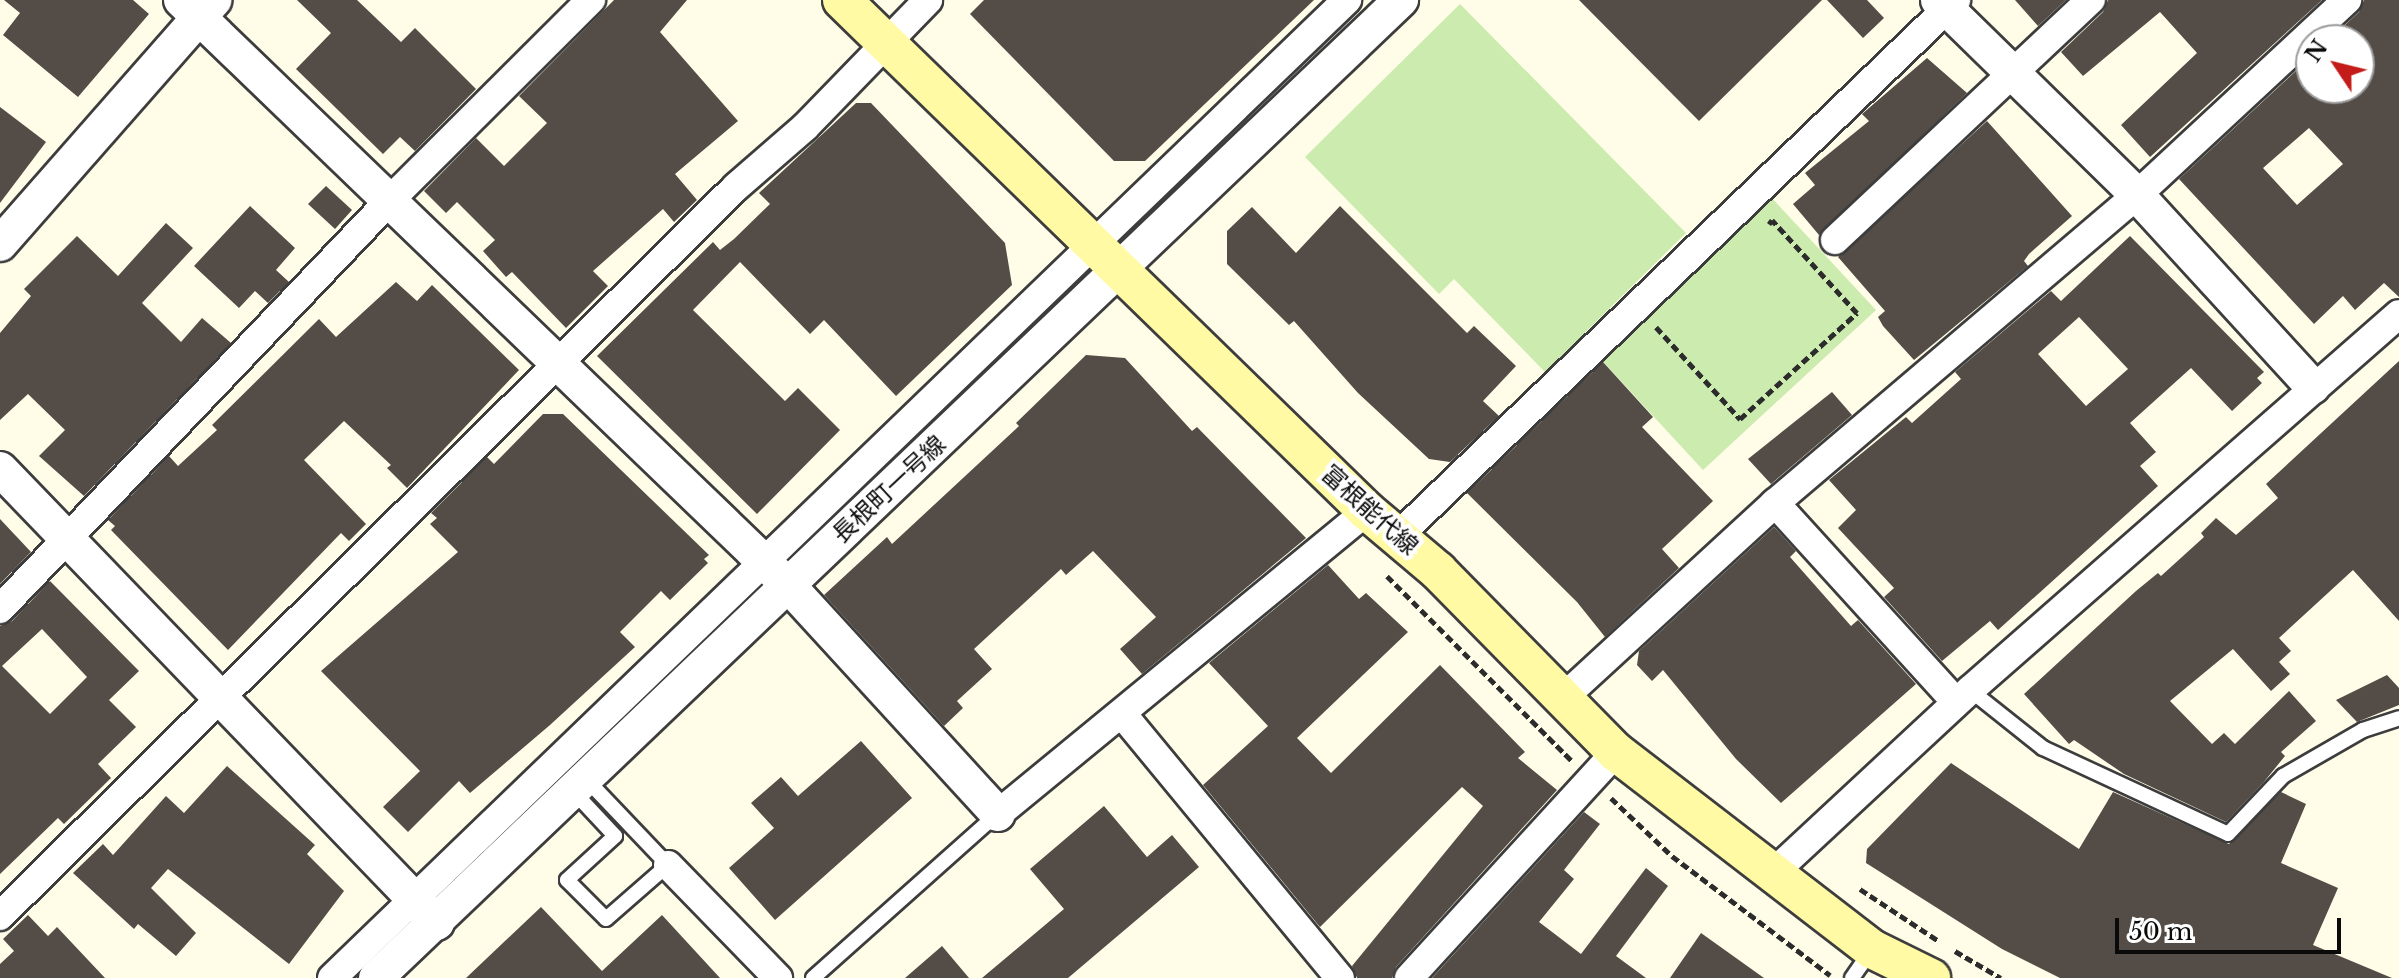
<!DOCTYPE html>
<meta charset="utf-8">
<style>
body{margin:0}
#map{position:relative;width:2399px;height:978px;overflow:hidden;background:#fffce8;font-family:"Libre Baskerville","Noto Sans JP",serif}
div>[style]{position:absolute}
.green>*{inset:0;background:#cbebaf}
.building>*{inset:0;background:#544c46}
.path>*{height:5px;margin-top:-2.5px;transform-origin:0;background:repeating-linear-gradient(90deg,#2c2c2c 0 8px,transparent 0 12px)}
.roads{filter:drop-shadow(2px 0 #3d3d3d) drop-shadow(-2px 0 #3d3d3d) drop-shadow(0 2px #3d3d3d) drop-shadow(0 -2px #3d3d3d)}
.service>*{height:14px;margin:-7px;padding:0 7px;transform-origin:7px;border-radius:7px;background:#fff}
.minor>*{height:28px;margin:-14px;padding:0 14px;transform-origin:14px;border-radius:14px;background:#fff}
.tertiary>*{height:34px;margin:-17px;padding:0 17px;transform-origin:17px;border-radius:17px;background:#fff}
.secondary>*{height:38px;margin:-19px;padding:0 19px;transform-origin:19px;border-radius:19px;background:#fffaa3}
span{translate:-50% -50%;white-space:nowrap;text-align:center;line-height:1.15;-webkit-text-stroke:8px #fff;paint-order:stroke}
.street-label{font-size:24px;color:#0a0a0a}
.north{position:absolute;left:2295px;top:24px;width:80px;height:80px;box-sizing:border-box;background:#fff;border:2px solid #9d9d9d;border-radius:50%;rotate:305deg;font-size:22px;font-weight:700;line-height:32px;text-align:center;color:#0a0a0a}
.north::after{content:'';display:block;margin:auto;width:28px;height:36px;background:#c31c1a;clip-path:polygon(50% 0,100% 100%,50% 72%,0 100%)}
.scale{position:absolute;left:2115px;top:918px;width:226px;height:36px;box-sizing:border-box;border:4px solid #0a0a0a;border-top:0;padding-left:10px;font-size:24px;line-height:28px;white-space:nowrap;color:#0a0a0a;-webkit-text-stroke:6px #fff;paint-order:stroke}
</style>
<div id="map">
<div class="green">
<div style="clip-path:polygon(1460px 4px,1686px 233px,1545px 372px,1454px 279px,1439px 294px,1305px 157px)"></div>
<div style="clip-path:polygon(1769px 195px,1876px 310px,1703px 470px,1596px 354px)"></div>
</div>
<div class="building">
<div style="clip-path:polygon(4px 0,133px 0,149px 14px,78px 97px,3px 35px,20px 13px)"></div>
<div style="clip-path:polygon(297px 0,357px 0,401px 42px,415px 28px,476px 89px,415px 151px,400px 137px,383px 154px,296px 69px,331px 33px)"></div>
<div style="clip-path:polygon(614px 0,687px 0,660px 32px,738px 121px,675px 174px,697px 200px,674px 222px,663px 209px,593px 271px,608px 286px,566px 328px,512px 272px,506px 277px,483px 251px,495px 240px,457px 202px,446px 213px,424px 191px,476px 138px,504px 166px,547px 123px,519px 96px)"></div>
<div style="clip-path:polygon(984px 0,1314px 0,1145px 161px,1114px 161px,970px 14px)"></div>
<div style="clip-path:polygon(1579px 0,1822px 0,1699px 121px)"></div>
<div style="clip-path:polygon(1827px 0,1867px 0,1884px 18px,1863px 38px)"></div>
<div style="clip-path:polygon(2015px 0,2066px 0,2038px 26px)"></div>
<div style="clip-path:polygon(2108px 0,2322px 0,2150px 157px,2121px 125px,2197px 53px,2160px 12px,2083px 76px,2061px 52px,2103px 12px)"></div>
<div style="clip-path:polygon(evenodd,2364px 0,2399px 0,2399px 297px,2384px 283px,2355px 310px,2343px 296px,2314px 324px,2179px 179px,2311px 57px,2311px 88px,2359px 88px,2359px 40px,2329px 40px,2359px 12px,2364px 0,2309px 128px,2343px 164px,2297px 205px,2263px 168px,2309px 128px)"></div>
<div style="clip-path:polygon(1927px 58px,1967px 93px,1819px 235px,1793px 204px,1815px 185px,1805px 173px,1869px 121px,1862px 114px)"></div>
<div style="clip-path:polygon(856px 103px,871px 103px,1005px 243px,1012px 285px,896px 396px,824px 320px,810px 334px,740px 262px,693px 310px,785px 401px,798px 388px,840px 430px,757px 514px,597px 356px,713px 242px,720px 250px,734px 239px,770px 204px,759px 193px)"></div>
<div style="clip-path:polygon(0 107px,46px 142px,0 203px)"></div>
<div style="clip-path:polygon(1987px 121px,2072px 216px,2029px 254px,2024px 261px,2028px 266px,1914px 360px,1883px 326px,1878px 317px,1885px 311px,1838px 257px)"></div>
<div style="clip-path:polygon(326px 186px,352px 210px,335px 229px,308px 204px)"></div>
<div style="clip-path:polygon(250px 206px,295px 248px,276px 270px,289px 282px,268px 303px,255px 291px,239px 308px,194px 266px)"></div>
<div style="clip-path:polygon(1340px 206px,1467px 333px,1474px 326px,1516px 366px,1483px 401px,1499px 416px,1450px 462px,1429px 459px,1358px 393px,1294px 321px,1289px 325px,1227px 264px,1227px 231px,1252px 207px,1296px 253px)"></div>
<div style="clip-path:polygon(166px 223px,193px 248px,142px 303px,181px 342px,202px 318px,231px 343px,84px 496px,39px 456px,65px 430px,28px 394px,0 420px,0 333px,31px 296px,24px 289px,77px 236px,118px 276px)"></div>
<div style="clip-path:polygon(evenodd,2130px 236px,2264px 372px,2257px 378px,2262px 383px,2232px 411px,2191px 368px,2130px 423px,2156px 452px,2140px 466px,2158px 486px,1998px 630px,1990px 621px,1942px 661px,1884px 597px,1894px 588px,1838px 528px,1856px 510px,1829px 480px,1906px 417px,1912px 423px,1961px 379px,1955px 372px,2051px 291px,2061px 301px,2130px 236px,2079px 317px,2128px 369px,2086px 406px,2038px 354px,2079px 317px)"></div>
<div style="clip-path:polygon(396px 282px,417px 301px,432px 285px,519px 370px,407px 488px,387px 468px,391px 465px,344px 421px,304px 460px,366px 524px,349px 541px,341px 533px,228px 650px,111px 530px,115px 526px,108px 520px,169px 456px,178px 466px,217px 430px,212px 425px,319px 319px,336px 337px)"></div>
<div style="clip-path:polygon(1086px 355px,1125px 358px,1192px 431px,1197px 427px,1306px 538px,1142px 674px,1120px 649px,1156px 617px,1093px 551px,1066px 575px,1061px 569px,974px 649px,992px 669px,957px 701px,963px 708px,944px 726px,824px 595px,887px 537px,892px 544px,1019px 426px,1016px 423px)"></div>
<div style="clip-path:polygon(2399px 361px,2399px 621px,2353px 570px,2279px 638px,2291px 651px,2279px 662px,2290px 674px,2271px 691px,2233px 649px,2170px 701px,2212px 744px,2224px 733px,2235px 744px,2289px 691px,2316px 721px,2281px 752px,2285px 756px,2263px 783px,2226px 822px,2124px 774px,2074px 740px,2069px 744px,2024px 694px,2136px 591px,2158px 573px,2161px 576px,2204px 537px,2201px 533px,2216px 518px,2236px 535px,2278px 498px,2266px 484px)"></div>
<div style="clip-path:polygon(1603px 362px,1653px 417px,1642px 427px,1713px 501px,1662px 549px,1679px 568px,1605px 637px,1577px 602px,1467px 493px)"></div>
<div style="clip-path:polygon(1832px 392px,1852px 415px,1771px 484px,1748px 459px)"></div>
<div style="clip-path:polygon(543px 414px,563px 414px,709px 555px,704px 559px,708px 563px,670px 600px,661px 591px,620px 632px,635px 647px,550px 725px,470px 793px,459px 781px,408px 832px,383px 807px,420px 771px,321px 671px,458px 552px,430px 524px,437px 518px,431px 513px,487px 457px,494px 464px)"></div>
<div style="clip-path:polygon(0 519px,31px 552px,0 584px)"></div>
<div style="clip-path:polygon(1774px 527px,1796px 551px,1790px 557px,1851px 626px,1858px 620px,1916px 684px,1781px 803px,1736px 759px,1663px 670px,1652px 681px,1637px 665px,1639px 651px)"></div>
<div style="clip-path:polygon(1328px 565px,1359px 599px,1366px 593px,1408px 632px,1297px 738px,1331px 773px,1440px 665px,1525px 752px,1518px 758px,1557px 790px,1396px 967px,1392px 978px,1357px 978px,1352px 966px,1483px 806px,1462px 787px,1320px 927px,1203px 785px,1268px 726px,1209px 663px)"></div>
<div style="clip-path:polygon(evenodd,50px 581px,139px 671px,109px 700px,136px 727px,98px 764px,111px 778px,64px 824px,58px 818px,0 874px,0 626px,12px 621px,50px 581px,42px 629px,87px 677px,50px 714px,2px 666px,42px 629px)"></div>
<div style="clip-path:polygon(2387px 675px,2399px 688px,2399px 705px,2357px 722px,2336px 700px)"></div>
<div style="clip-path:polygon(861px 741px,912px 798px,775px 920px,729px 868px,774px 828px,751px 803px,781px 777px,798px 796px)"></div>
<div style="clip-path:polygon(1951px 763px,2079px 849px,2113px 792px,2229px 844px,2281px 792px,2306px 804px,2281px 863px,2338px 888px,2313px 945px,2392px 978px,2060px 978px,2002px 949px,1866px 863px,1867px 849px)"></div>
<div style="clip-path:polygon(227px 766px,315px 845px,307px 854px,344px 891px,289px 964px,168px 869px,151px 888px,196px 933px,176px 956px,138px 924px,134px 929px,73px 873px,103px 844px,113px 855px,166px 796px,184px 813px)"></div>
<div style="clip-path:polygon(1104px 806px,1147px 857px,1172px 835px,1199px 867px,1068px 978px,982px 978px,1064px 909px,1030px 869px)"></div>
<div style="clip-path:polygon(1584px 812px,1600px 824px,1564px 870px,1574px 879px,1539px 922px,1581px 954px,1646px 868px,1668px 886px,1616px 956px,1646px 978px,1432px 978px)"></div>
<div style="clip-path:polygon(541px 907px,602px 971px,662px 915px,720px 978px,466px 978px)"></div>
<div style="clip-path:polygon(28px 915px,48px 936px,57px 927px,105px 978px,0 978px,0 964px,14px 951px,3px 939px)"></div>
<div style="clip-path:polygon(1701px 933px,1764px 978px,1670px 978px)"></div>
<div style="clip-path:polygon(942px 946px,969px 978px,905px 978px)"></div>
</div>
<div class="path">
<div style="left:1656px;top:327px;width:125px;rotate:47.6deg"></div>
<div style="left:1740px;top:419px;width:158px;rotate:-42.2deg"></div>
<div style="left:1857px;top:313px;width:126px;rotate:-132.4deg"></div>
<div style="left:1772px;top:220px;width:5px;rotate:127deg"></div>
<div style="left:1387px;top:576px;width:262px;rotate:45deg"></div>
<div style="left:1611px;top:798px;width:84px;rotate:43.6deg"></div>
<div style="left:1672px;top:856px;width:198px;rotate:37deg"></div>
<div style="left:1860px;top:889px;width:95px;rotate:33.4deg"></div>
<div style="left:1955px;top:951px;width:53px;rotate:30.4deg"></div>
</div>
<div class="roads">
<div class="service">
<div style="left:1970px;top:690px;width:93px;rotate:38.5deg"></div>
<div style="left:2043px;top:748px;width:204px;rotate:24.9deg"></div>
<div style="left:2228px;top:834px;width:80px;rotate:-46.5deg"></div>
<div style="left:2283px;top:776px;width:92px;rotate:-29.9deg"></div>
<div style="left:2363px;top:730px;width:38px;rotate:-18deg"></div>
<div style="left:572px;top:790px;width:63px;rotate:46.9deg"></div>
<div style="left:615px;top:836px;width:65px;rotate:137.5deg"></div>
<div style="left:567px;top:880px;width:55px;rotate:45deg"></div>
<div style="left:606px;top:919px;width:82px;rotate:-41.1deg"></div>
<div style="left:668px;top:865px;width:119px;rotate:-133.6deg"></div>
<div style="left:813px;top:978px;width:246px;rotate:-41.7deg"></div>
<div style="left:1852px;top:978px;width:35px;rotate:-55deg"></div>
</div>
<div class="minor">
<div style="left:1835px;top:240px;width:351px;rotate:-43.2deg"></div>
<div style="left:1775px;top:503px;width:269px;rotate:47.7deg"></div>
<div style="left:1398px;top:536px;width:774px;rotate:-43.85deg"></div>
<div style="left:0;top:609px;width:565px;rotate:-46.36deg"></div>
<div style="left:390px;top:200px;width:284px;rotate:-44.9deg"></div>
<div style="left:1563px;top:698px;width:288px;rotate:-42.6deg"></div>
<div style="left:1775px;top:503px;width:475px;rotate:-40.4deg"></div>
<div style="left:2137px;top:195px;width:287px;rotate:-42.9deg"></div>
<div style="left:1123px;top:715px;width:341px;rotate:50.5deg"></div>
<div style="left:998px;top:814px;width:477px;rotate:-39.4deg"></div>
<div style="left:668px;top:865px;width:158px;rotate:45.8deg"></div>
<div style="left:1771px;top:875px;width:272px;rotate:-42.9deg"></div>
<div style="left:1970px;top:690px;width:570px;rotate:-41.23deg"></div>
<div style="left:0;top:916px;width:1036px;rotate:-44.73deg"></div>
<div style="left:736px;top:187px;width:91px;rotate:-41deg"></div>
<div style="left:805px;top:127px;width:177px;rotate:-45.9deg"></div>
<div style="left:332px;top:978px;width:1410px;rotate:-43.94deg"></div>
<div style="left:1409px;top:978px;width:306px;rotate:-47.5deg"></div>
</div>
<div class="tertiary">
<div style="left:181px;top:0;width:842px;rotate:43.94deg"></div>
<div style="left:787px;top:584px;width:312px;rotate:47.5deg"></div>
<div style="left:1938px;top:0;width:279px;rotate:44.4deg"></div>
<div style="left:2137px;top:195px;width:260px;rotate:47.5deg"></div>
<div style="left:0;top:244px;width:325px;rotate:-48.7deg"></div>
<div style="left:0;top:469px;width:630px;rotate:46.09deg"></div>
<div style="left:376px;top:978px;width:1417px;rotate:-43.66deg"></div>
</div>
<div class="secondary">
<div style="left:842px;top:0;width:733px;rotate:44.23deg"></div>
<div style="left:1367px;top:511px;width:93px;rotate:40.2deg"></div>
<div style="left:1438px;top:571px;width:254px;rotate:45.5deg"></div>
<div style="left:1616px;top:752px;width:323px;rotate:37.6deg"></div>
<div style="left:1872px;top:949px;width:66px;rotate:26.2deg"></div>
</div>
</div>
<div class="street-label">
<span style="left:889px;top:489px;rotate:-43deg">長根町一号線</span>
<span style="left:1370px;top:510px;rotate:42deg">富根能代線</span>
</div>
<div class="north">N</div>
<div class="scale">50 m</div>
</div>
